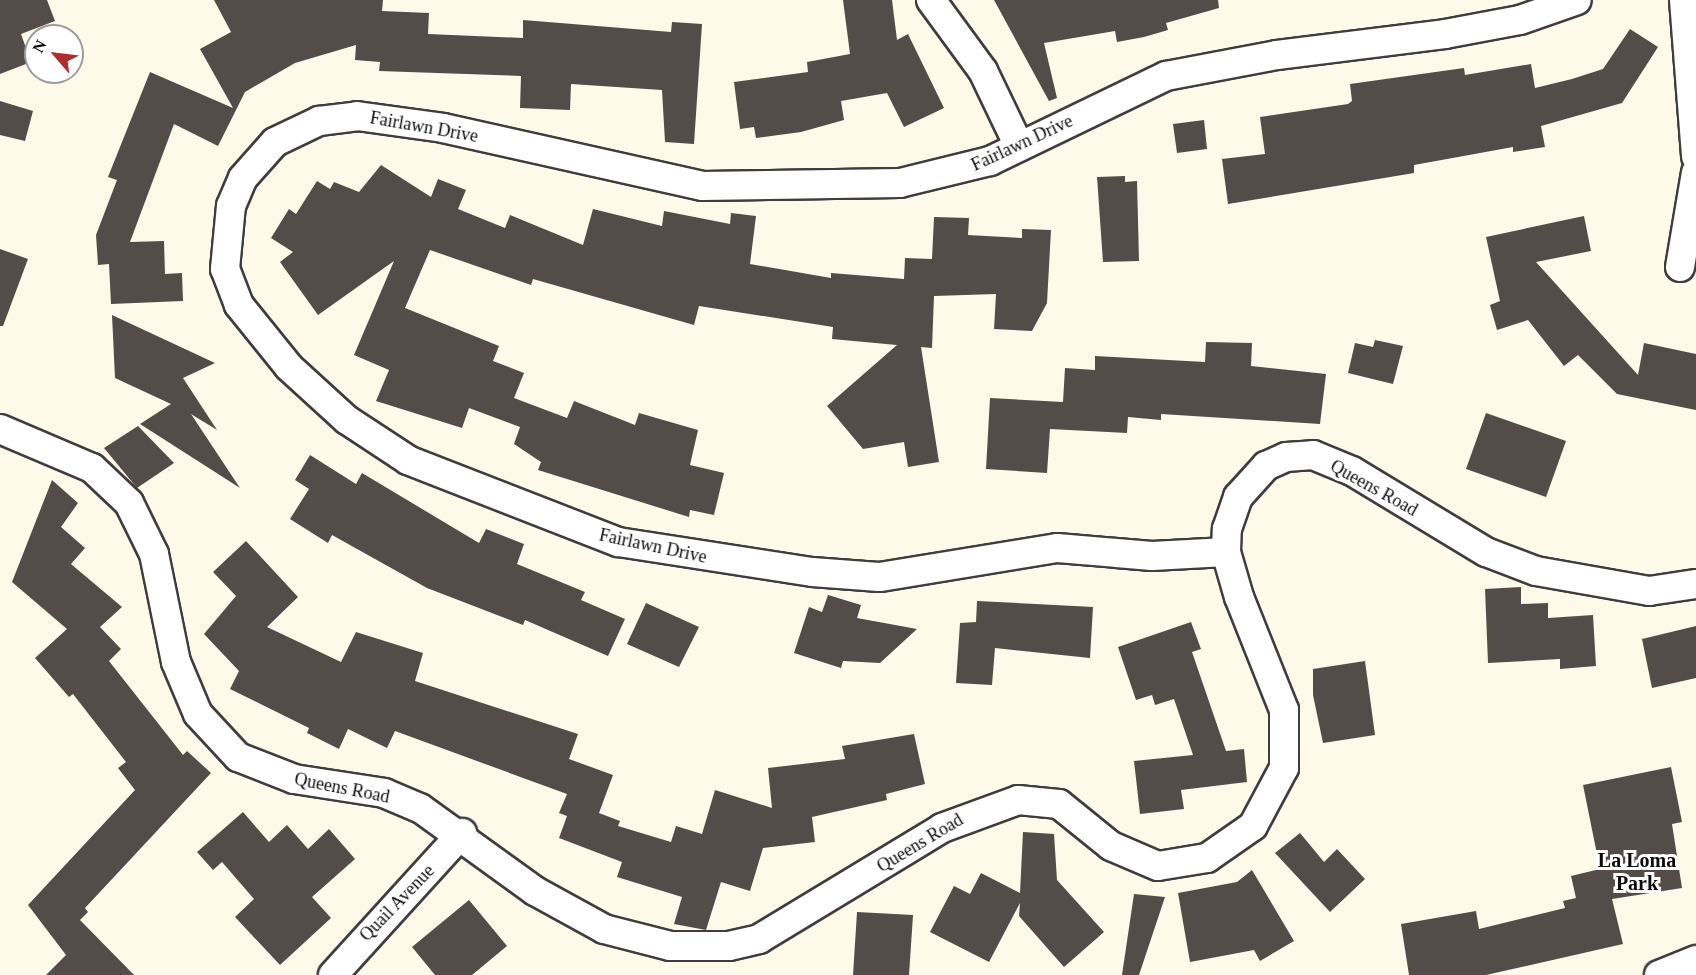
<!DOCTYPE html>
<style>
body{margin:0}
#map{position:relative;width:1696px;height:975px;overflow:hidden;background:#fefae9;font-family:Georgia,serif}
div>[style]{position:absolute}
.building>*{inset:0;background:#534c48}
.roads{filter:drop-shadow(2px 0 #3e3e3e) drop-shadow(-2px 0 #3e3e3e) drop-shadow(0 2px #3e3e3e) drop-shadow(0 -2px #3e3e3e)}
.minor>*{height:28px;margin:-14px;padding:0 14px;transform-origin:14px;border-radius:14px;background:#fff}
span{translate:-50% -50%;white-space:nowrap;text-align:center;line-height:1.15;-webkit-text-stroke:6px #fff;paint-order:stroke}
.street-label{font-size:18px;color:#0b0b0b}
.neighbourhood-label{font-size:20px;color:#0b0b0b;font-weight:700}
.north{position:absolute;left:24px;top:24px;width:60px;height:60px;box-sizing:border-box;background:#fff;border:2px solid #9d9d9d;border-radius:50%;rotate:298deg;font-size:16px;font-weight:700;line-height:24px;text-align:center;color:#0b0b0b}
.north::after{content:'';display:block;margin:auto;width:21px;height:27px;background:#b22b2f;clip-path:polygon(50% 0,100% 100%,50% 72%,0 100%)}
</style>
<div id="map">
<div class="building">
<div style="clip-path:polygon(0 0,47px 0,55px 21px,21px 34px,31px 62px,0 74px)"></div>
<div style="clip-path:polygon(214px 0,383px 0,382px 11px,429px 13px,428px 34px,523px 38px,523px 20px,671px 32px,672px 22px,702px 24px,694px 144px,665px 142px,662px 90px,571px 84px,570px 110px,520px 108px,521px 76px,379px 71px,380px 62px,355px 60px,356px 45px,295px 63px,245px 92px,218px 146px,174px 124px,130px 242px,164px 241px,165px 274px,182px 273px,183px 301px,111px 304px,109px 264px,98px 265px,96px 235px,117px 180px,108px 177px,150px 72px,233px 108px,200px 49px,231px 32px)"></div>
<div style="clip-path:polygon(843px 0,892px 0,897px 40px,908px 34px,944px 108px,904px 127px,887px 93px,841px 101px,844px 120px,801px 132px,756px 138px,754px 127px,740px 129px,734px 82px,808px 72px,807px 62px,850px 54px)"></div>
<div style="clip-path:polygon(994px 0,1218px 0,1219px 8px,1166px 23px,1168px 30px,1144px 37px,1117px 42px,1115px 31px,1044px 43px,1057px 98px,1049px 101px)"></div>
<div style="clip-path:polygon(1630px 29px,1658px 47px,1622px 103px,1541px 126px,1545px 147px,1513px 152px,1513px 147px,1414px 165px,1414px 173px,1228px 204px,1222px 159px,1265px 154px,1260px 117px,1348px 104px,1352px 101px,1350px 84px,1464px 68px,1465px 75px,1531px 64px,1535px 88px,1572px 79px,1603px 69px)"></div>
<div style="clip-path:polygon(0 101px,33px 111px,25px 141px,0 135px)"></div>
<div style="clip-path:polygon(1204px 120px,1207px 149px,1177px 153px,1173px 124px)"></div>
<div style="clip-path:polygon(381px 165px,431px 197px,438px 179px,466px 190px,458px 209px,505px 228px,510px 215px,583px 245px,593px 209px,662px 226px,664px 211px,730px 224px,731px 213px,756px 216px,750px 264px,831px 278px,831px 273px,904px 279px,905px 258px,932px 259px,934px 217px,969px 218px,968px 235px,1022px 238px,1022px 229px,1051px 230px,1047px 303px,1032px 331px,994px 329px,996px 294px,934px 296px,932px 348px,921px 347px,939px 462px,908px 467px,904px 442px,863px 449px,827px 406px,897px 345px,832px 339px,833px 327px,699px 306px,694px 325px,533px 279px,531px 285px,430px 250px,405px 308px,499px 346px,493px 361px,524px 373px,514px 398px,567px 418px,574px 401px,635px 425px,639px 413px,698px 430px,690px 465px,724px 473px,714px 515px,690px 510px,689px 517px,538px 470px,541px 462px,514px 444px,520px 427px,469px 408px,462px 428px,376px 401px,389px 370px,354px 355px,394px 261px,318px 315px,280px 262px,293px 252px,271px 238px,289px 209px,296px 214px,317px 181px,330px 189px,334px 182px,359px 192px)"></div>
<div style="clip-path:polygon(1125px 176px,1125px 182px,1137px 181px,1139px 261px,1103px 262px,1097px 177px)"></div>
<div style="clip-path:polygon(1584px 216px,1591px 251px,1536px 262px,1638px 375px,1644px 343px,1696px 354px,1696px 410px,1617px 394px,1578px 355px,1564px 366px,1528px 320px,1497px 330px,1490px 305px,1500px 301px,1486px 237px)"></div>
<div style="clip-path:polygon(0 249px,28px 259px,3px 326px,0 326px)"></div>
<div style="clip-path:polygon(112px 315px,215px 363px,183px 378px,217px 430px,191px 414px,240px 488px,140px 424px,171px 404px,115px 378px)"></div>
<div style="clip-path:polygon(1375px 340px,1403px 346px,1393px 384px,1348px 373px,1355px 343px,1373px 347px)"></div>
<div style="clip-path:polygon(1206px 342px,1252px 343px,1251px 366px,1326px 374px,1320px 424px,1161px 414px,1161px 420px,1128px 417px,1127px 433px,1050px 429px,1047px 473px,986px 469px,990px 398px,1063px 402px,1065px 368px,1095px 370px,1095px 356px,1205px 362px)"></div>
<div style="clip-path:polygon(1486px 413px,1566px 441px,1546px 497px,1466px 469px)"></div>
<div style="clip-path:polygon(138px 426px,174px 463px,137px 488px,104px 448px)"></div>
<div style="clip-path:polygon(310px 455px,356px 484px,362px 473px,479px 543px,486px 529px,524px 544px,517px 564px,585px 592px,581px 600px,625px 619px,608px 656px,525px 620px,523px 625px,427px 588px,332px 535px,328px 543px,290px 519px,309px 489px,295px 480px)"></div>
<div style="clip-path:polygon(52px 480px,78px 503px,61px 527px,85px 548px,71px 564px,122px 607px,100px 627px,121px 649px,109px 661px,183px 755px,187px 751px,211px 773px,85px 908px,88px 912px,80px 920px,134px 975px,46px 975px,66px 955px,28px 905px,135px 790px,118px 768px,126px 762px,73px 694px,69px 697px,35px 658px,67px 629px,12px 582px)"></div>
<div style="clip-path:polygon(246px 541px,298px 597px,267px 627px,341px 662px,356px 632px,423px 653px,415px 681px,578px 734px,569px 759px,613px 775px,599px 813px,620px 821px,618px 826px,671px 842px,676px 826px,702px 834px,715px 790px,772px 808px,768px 768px,845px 759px,842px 746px,914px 734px,925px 784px,886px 794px,887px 800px,812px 817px,815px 842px,763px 848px,750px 891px,721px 882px,706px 930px,674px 924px,682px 897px,617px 877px,622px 862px,559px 838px,567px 816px,559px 813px,567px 794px,395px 731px,387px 748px,348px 729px,339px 749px,307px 733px,309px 728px,230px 689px,239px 671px,204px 634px,236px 596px,213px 572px)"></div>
<div style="clip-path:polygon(1521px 587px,1521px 604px,1548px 603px,1548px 618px,1593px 615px,1596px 666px,1560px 669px,1560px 659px,1488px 663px,1485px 589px)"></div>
<div style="clip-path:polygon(828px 595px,861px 605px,857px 618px,917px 629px,880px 663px,843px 661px,841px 668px,794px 653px,809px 607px,822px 612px)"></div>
<div style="clip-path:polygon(977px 601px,1093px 607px,1090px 658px,995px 648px,992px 685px,956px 683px,960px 623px,976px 622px)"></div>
<div style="clip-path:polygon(646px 603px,699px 627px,679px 667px,627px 644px)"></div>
<div style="clip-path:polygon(1191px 622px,1201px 649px,1192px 652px,1226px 751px,1244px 749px,1247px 782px,1181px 790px,1184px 809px,1140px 814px,1134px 761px,1193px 755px,1174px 699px,1155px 705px,1152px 695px,1136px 700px,1118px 647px)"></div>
<div style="clip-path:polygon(1696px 626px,1696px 678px,1652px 688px,1642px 639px)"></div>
<div style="clip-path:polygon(1365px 661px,1375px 735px,1323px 743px,1313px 695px,1313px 669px)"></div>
<div style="clip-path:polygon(1671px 767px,1682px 822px,1672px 824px,1682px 888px,1612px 899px,1623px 944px,1486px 975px,1409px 975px,1401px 924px,1476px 911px,1479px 929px,1565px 908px,1563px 901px,1576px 898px,1571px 876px,1600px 869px,1583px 785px)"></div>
<div style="clip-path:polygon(243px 812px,269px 842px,287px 825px,308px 849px,329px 829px,355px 859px,312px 897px,331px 918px,280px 965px,235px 917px,254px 899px,222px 862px,213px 870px,197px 852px)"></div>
<div style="clip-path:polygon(1023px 832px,1054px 834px,1057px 880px,1104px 932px,1064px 967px,1019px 916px,1020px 903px,989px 962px,930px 932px,954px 886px,970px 894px,981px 873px,1020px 893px)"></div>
<div style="clip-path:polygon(1300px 833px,1324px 862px,1337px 849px,1365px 879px,1330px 912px,1275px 853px)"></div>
<div style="clip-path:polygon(1252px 870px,1294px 941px,1260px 961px,1254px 950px,1190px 962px,1178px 893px,1237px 882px)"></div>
<div style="clip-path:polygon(1134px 894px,1165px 897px,1139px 975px,1122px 975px)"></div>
<div style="clip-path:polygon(469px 900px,507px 946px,472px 975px,435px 975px,412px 947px)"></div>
<div style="clip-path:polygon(857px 912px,913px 915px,909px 975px,853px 975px)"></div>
</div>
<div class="roads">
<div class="minor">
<div style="left:931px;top:0;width:88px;rotate:53.8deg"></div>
<div style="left:983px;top:71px;width:83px;rotate:64.4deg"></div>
<div style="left:1684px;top:0;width:157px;rotate:85.6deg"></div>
<div style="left:1680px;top:267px;width:96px;rotate:-80.4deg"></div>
<div style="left:0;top:429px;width:100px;rotate:23deg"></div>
<div style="left:92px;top:468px;width:51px;rotate:43.4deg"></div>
<div style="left:129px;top:503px;width:57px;rotate:63.9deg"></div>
<div style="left:154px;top:554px;width:110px;rotate:78.5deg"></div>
<div style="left:176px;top:662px;width:56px;rotate:67.1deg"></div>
<div style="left:198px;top:714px;width:59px;rotate:47.1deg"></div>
<div style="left:238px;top:757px;width:60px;rotate:21.4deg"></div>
<div style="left:294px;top:779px;width:91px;rotate:8.8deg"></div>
<div style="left:384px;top:793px;width:39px;rotate:23deg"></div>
<div style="left:420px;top:808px;width:142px;rotate:35.8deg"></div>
<div style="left:535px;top:891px;width:79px;rotate:28.8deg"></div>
<div style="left:604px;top:929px;width:68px;rotate:14.4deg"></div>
<div style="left:670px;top:946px;width:59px"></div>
<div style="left:729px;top:946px;width:31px;rotate:-13deg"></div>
<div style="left:759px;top:939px;width:214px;rotate:-31.2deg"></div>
<div style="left:942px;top:828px;width:81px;rotate:-20.2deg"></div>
<div style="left:1018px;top:800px;width:41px;rotate:5.6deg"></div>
<div style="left:1059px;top:804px;width:67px;rotate:38.9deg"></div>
<div style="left:1111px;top:846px;width:51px;rotate:23.1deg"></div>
<div style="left:1158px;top:866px;width:50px;rotate:-9.3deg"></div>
<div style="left:1207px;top:858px;width:56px;rotate:-34.8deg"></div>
<div style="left:1253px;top:826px;width:66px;rotate:-61.9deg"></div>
<div style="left:1284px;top:768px;width:58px;rotate:-90deg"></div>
<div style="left:1284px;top:710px;width:122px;rotate:-111.7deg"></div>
<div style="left:1239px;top:597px;width:47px;rotate:-106.1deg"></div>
<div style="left:1226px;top:552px;width:23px;rotate:-88deg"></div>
<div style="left:1227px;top:529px;width:34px;rotate:-71deg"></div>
<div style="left:1238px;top:497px;width:42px;rotate:-47.9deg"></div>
<div style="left:1266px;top:466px;width:22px;rotate:-24deg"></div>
<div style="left:1286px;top:457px;width:27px;rotate:-4deg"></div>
<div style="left:1313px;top:455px;width:42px;rotate:22.3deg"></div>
<div style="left:1352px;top:471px;width:157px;rotate:31.2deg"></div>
<div style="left:1486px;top:552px;width:53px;rotate:20.8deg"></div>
<div style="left:1536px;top:571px;width:115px;rotate:10deg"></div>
<div style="left:1649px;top:591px;width:48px;rotate:-8.5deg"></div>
<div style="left:1226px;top:552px;width:74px;rotate:176.9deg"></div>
<div style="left:1152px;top:556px;width:95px;rotate:-175.2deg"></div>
<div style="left:1057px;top:548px;width:180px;rotate:170.7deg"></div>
<div style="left:879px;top:577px;width:67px;rotate:-175.7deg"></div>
<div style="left:812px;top:572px;width:196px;rotate:-171.2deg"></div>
<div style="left:618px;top:542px;width:225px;rotate:-158.7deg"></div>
<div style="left:408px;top:460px;width:73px;rotate:-146.7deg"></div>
<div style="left:347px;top:420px;width:79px;rotate:-137.6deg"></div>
<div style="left:289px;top:367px;width:80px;rotate:-128.9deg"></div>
<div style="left:239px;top:305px;width:39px;rotate:-111deg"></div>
<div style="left:225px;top:269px;width:63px;rotate:-84.6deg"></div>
<div style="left:231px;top:206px;width:30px;rotate:-67deg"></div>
<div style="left:243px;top:178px;width:48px;rotate:-48.4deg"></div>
<div style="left:275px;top:142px;width:49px;rotate:-25.5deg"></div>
<div style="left:319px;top:121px;width:38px;rotate:-7deg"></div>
<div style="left:357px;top:116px;width:87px;rotate:7.9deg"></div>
<div style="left:443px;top:128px;width:266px;rotate:12.6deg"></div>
<div style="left:703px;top:186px;width:197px;rotate:-0.9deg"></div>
<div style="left:900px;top:183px;width:93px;rotate:-13.7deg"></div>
<div style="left:990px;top:161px;width:195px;rotate:-25.8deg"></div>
<div style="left:1166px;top:76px;width:113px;rotate:-10.7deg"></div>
<div style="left:1277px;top:55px;width:169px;rotate:-7.1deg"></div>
<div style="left:1445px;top:34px;width:76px;rotate:-10.6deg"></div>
<div style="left:1520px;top:20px;width:60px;rotate:-19.3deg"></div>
<div style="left:333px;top:975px;width:192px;rotate:-47.7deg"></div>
<div style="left:1659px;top:975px;width:40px;rotate:-22deg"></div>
</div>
</div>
<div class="street-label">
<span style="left:424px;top:127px;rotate:10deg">Fairlawn Drive</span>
<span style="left:1022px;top:143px;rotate:-25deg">Fairlawn Drive</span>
<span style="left:1374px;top:488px;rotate:29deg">Queens Road</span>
<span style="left:653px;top:546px;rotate:12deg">Fairlawn Drive</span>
<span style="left:342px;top:788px;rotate:11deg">Queens Road</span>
<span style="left:920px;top:843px;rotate:-31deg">Queens Road</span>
<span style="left:397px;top:903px;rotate:-46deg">Quail Avenue</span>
</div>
<div class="neighbourhood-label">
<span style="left:1637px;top:872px">La Loma<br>Park</span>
</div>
<div class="north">N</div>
</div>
